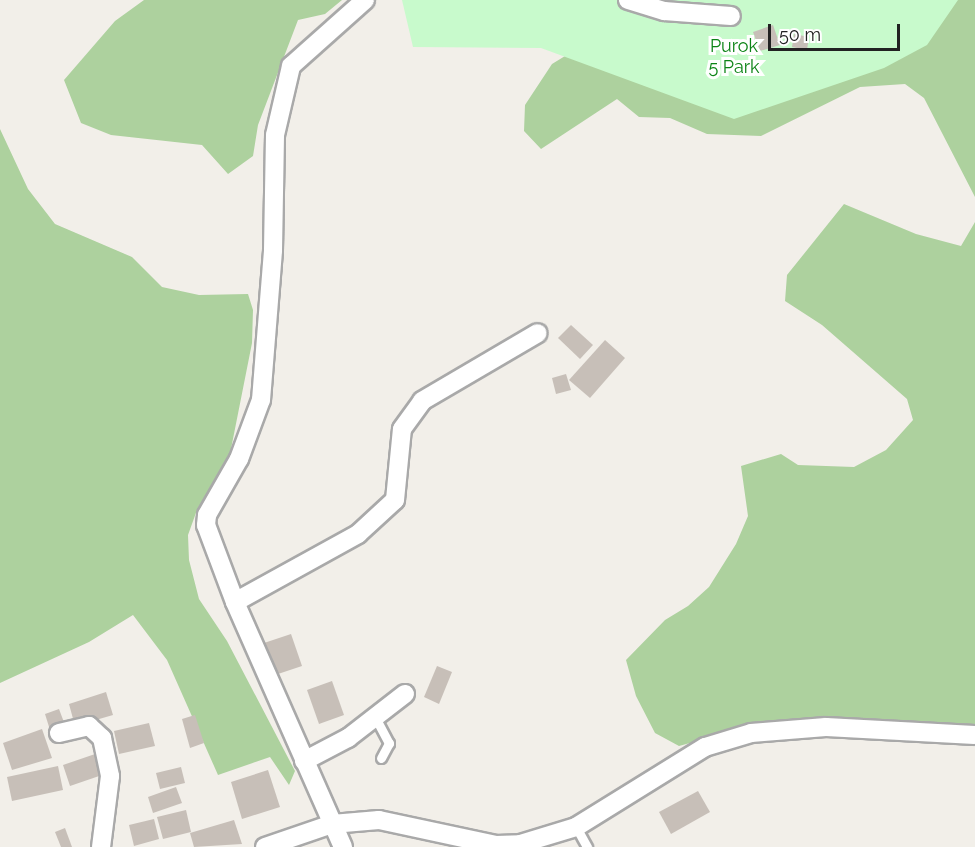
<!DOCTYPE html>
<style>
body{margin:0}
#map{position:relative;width:975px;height:847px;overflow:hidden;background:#f2efe9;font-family:Raleway,sans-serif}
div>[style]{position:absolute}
.forest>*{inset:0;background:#add19e}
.park>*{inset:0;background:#c8facc}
.building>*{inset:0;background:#c7bfb8}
.roads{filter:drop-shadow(2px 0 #a9a9a9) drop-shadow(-2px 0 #a9a9a9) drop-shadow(0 2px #a9a9a9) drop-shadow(0 -2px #a9a9a9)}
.lane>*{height:9px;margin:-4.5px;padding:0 4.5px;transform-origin:4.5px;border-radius:4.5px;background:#fff}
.street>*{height:18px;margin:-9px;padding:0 9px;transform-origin:9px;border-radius:9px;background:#fff}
span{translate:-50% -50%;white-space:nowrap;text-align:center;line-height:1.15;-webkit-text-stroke:6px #fff;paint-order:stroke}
.park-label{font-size:18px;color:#0c8416}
.scale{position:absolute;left:768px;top:24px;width:132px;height:27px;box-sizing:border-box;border:3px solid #222;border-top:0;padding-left:8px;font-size:18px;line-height:21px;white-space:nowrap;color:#222;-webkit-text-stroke:4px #fff;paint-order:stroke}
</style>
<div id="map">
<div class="forest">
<div style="clip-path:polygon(144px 0,342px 0,325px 14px,298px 20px,258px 125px,253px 156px,228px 174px,202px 145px,111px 135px,81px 123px,64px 80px,115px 21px)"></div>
<div style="clip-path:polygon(779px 0,975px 0,975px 197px,924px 98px,905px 84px,860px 87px,761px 136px,707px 134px,670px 118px,639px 117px,617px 99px,541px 149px,524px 131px,525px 105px,552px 64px,583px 45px)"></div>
<div style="clip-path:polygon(0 129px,28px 189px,55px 224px,132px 257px,162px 287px,199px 295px,248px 294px,253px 310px,252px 343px,230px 454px,197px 510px,188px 535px,189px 560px,199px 599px,227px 641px,295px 771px,289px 785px,270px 757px,218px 775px,167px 660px,133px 615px,89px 642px,0 683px)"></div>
<div style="clip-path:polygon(844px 204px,916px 234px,961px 246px,975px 222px,975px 726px,884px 722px,719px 735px,679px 746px,655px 733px,636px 696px,626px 660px,665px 620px,688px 606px,709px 587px,736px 544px,748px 516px,741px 466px,781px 454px,798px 465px,854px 467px,886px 450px,913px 420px,907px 399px,822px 325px,785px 301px,787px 275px)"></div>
</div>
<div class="park">
<div style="clip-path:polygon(402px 0,958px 0,927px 45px,884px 68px,734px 119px,541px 48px,413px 47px)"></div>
</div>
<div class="building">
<div style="clip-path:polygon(773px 25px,780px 45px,760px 51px,753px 32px)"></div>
<div style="clip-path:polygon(794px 34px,809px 37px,807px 50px,792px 47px)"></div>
<div style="clip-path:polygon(571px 325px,593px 345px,580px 359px,558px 338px)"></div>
<div style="clip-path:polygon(605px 340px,625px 358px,590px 398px,569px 380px)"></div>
<div style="clip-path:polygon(566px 374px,571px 390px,556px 394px,552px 378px)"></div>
<div style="clip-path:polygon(291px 634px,302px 666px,272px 676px,261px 644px)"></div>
<div style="clip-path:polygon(437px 666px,452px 672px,439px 704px,424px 697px)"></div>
<div style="clip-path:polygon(332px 681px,344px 715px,319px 724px,307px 690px)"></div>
<div style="clip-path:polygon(106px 692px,113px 715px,75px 726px,69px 704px)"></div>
<div style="clip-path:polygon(59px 709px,65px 725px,50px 730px,45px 714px)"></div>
<div style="clip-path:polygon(195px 715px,204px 743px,190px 748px,182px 719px)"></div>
<div style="clip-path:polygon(149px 723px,155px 746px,119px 754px,114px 731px)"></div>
<div style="clip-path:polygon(42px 729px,52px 758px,12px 770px,3px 743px)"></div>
<div style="clip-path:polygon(98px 753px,105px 774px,70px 786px,63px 765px)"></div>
<div style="clip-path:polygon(58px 766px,63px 790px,12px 801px,7px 777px)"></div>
<div style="clip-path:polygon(181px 767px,185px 783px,160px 789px,156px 773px)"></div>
<div style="clip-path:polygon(268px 770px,280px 807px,242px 819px,231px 782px)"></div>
<div style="clip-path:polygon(176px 787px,182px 803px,153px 813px,148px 797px)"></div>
<div style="clip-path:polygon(698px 791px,710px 812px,671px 834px,659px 812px)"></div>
<div style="clip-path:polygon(186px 810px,191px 832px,163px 839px,157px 817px)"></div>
<div style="clip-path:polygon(154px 819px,159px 839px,134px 846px,129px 825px)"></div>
<div style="clip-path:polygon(234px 820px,242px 844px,194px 847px,190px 833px)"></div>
<div style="clip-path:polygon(65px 828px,72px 847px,61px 847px,55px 832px)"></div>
</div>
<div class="roads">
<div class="lane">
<div style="left:375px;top:717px;width:30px;rotate:62deg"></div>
<div style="left:389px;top:743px;width:17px;rotate:118deg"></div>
<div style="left:576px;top:827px;width:23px;rotate:61deg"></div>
</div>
<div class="street">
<div style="left:628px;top:0;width:38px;rotate:17deg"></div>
<div style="left:664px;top:11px;width:67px;rotate:4.3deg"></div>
<div style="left:235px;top:602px;width:82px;rotate:-110.6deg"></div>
<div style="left:206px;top:525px;width:10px;rotate:-84deg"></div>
<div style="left:207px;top:515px;width:64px;rotate:-60.3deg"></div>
<div style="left:239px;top:459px;width:63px;rotate:-69.6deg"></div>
<div style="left:261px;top:400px;width:150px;rotate:-85.4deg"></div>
<div style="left:273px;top:250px;width:115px;rotate:-89deg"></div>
<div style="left:275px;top:135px;width:71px;rotate:-76.9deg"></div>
<div style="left:291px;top:66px;width:99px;rotate:-41.7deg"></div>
<div style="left:59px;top:733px;width:31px;rotate:-13deg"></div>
<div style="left:89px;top:726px;width:18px;rotate:43deg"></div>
<div style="left:102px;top:738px;width:39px;rotate:78deg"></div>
<div style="left:110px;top:776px;width:72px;rotate:97.2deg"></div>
<div style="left:304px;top:761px;width:50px;rotate:-27.6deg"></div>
<div style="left:348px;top:738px;width:72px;rotate:-37.7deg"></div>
<div style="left:265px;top:847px;width:71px;rotate:-18.9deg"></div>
<div style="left:332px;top:824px;width:47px;rotate:-4.9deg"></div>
<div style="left:379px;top:820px;width:120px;rotate:12.1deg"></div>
<div style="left:496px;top:845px;width:24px;rotate:-2deg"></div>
<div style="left:520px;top:844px;width:59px;rotate:-16.9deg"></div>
<div style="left:576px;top:827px;width:152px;rotate:-31.8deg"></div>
<div style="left:705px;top:747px;width:48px;rotate:-16.9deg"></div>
<div style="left:751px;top:733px;width:75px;rotate:-4.6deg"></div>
<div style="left:826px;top:727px;width:149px;rotate:3.1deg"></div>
<div style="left:343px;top:847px;width:268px;rotate:-113.8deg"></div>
<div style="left:235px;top:602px;width:141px;rotate:-28.9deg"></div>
<div style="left:358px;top:534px;width:50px;rotate:-42.6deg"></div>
<div style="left:395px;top:500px;width:71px;rotate:-84.4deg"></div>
<div style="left:402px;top:429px;width:34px;rotate:-54deg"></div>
<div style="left:422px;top:401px;width:134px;rotate:-30.4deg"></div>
</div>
</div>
<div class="park-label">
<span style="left:734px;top:57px">Purok<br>5 Park</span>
</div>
<div class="scale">50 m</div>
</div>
